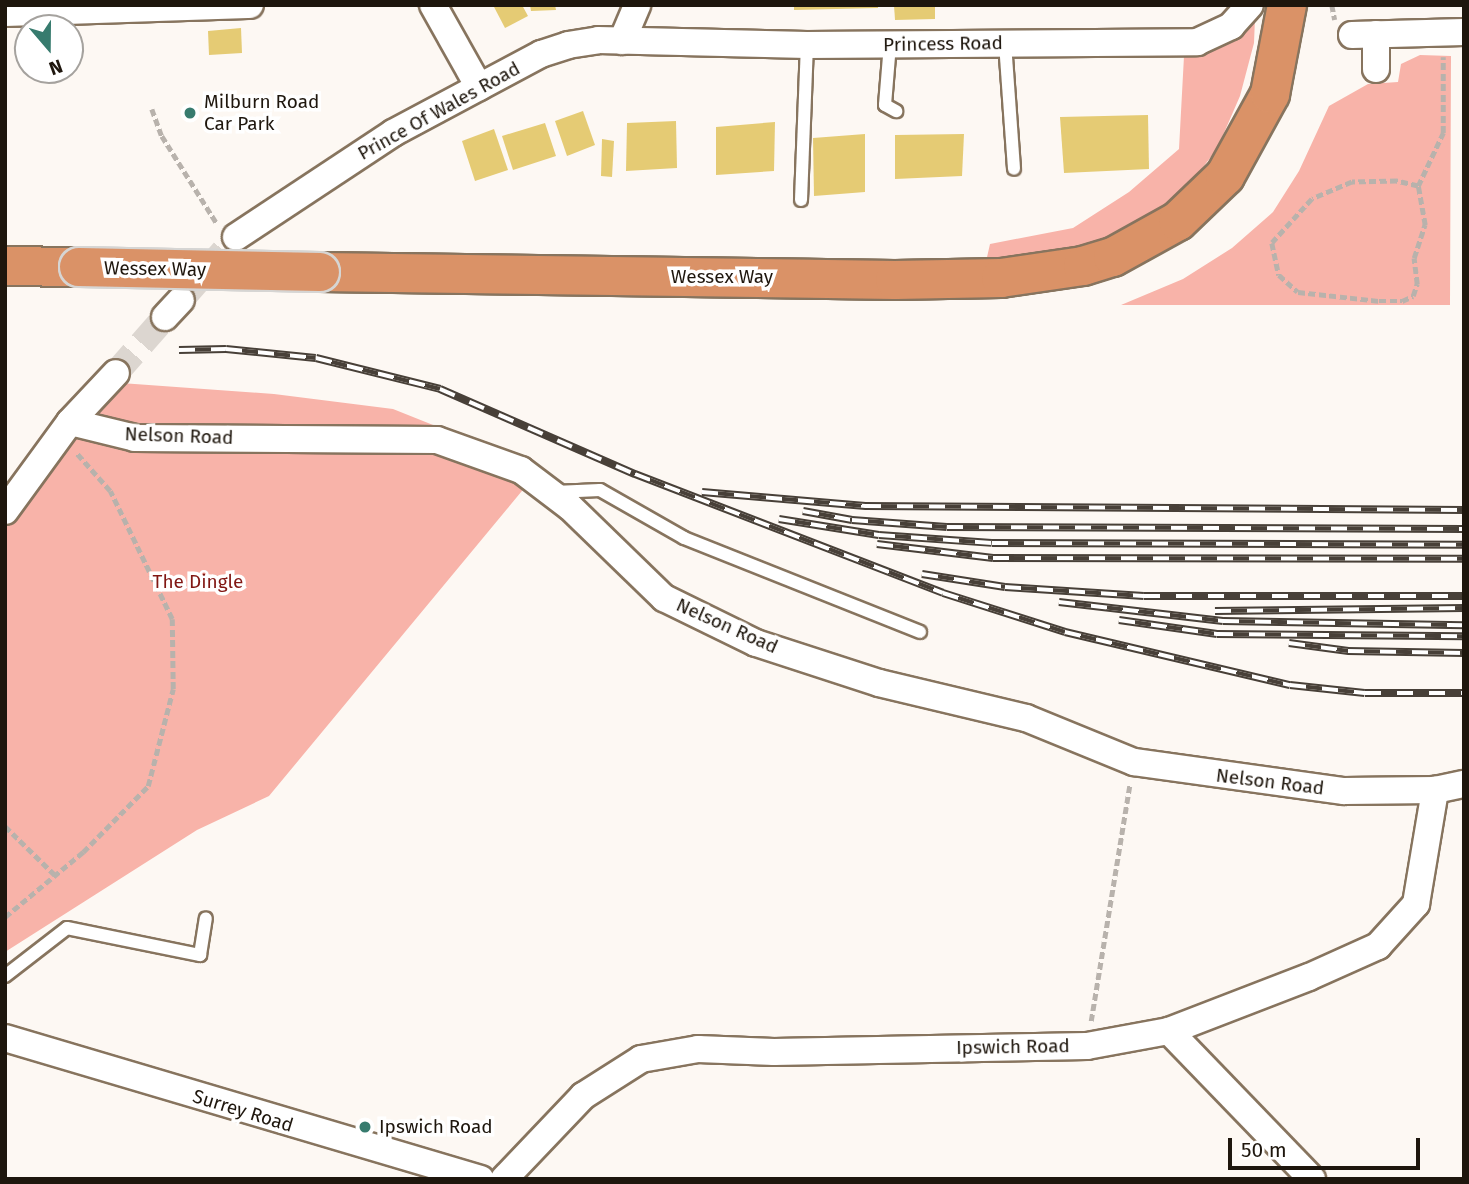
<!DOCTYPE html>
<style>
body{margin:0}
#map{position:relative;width:1469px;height:1184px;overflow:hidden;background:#fdf8f3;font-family:"Fira Sans",sans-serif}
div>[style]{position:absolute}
.green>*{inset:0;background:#f8b3a9}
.building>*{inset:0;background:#e5cb74}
.minor-tunnel>*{height:26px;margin-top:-13px;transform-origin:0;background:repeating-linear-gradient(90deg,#dcd6d0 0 26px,transparent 0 39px)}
.path>*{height:4.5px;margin-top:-2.25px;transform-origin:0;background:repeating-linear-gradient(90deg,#b8b2ac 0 7px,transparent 0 10.5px)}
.roads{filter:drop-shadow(2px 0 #87745e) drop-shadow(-2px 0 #87745e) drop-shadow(0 2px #87745e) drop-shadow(0 -2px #87745e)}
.service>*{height:12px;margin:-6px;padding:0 6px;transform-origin:6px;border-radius:6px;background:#fff}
.minor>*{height:26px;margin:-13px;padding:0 13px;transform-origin:13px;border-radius:13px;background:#fff}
.trunk>*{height:38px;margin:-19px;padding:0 19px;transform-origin:19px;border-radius:19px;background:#da9267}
.rail>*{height:8px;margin-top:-4px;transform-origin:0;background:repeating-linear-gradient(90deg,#fff 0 16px,#484038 0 32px);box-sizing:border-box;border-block:2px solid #484038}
.bridges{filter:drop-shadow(2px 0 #d6d5d3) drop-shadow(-2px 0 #d6d5d3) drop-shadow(0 2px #d6d5d3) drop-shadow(0 -2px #d6d5d3)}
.trunk-bridge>*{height:38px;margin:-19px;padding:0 19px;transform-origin:19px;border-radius:19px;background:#da9267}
.dots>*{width:19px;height:19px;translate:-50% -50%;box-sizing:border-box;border:4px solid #fff;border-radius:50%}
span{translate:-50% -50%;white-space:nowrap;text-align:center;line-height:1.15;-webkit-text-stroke:7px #fff;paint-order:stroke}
.street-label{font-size:19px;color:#1e160d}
.poi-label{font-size:19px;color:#1e160d}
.left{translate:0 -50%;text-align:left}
.park-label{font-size:19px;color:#811713}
.frame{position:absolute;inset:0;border:7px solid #1e160d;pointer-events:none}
.north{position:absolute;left:14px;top:14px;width:70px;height:70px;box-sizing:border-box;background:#fff;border:2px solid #a5a29e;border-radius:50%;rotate:160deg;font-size:19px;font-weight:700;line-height:28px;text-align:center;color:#1e160d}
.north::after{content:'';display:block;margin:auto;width:24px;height:32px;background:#377b6e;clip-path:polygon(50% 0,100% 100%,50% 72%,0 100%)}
.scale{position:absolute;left:1228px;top:1138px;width:192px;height:32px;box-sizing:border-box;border:4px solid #1e160d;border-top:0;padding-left:9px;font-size:21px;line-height:24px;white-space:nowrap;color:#1e160d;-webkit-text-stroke:5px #fff;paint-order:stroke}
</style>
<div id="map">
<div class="green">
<div style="clip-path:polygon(1255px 18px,1254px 43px,1240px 96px,1217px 149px,1197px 175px,1146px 221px,1080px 248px,985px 266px,990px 244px,1073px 228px,1129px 192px,1179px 149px,1184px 56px)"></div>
<div style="clip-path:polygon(1420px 55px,1451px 56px,1450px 305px,1121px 305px,1183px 279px,1232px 248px,1273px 212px,1299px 171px,1329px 106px,1368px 84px,1398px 82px,1401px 64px)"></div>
<div style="clip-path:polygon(107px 382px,274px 394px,393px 409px,541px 468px,269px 796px,197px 830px,5px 952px,5px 511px)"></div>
</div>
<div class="building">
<div style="clip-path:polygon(493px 5px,522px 5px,528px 16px,505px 28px)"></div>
<div style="clip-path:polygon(530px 5px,555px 5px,556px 10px,531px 11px)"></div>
<div style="clip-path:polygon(794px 5px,878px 5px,878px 8px,794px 10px)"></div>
<div style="clip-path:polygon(894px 5px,935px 5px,935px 19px,895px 20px)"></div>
<div style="clip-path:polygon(241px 28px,242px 53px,209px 55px,208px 31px)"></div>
<div style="clip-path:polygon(583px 111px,595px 145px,567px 156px,555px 121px)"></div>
<div style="clip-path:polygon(1148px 115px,1149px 169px,1064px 173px,1060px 117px)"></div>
<div style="clip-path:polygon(676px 121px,677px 168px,626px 171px,627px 123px)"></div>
<div style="clip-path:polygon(775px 122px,774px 171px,716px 175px,716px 127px)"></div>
<div style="clip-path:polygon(545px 123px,556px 156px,513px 170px,502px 136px)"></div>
<div style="clip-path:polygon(494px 129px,508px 170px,475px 181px,462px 141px)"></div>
<div style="clip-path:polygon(865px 134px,865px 192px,814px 196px,813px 138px)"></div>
<div style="clip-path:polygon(964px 134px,962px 176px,895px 179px,895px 135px)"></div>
<div style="clip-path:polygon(602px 139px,614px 141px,612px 177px,601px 176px)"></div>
</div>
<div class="minor-tunnel">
<div style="left:181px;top:300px;width:84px;rotate:-48.9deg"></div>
<div style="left:116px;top:373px;width:74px;rotate:-48.8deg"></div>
</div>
<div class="path">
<div style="left:1332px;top:5px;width:15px;rotate:79deg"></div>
<div style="left:152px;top:109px;width:29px;rotate:70deg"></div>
<div style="left:162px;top:136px;width:102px;rotate:57.9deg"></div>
<div style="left:1418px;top:186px;width:22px;rotate:-167deg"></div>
<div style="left:1397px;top:181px;width:45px;rotate:178.7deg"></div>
<div style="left:1352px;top:182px;width:43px;rotate:157deg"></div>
<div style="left:1312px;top:199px;width:59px;rotate:132.3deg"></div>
<div style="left:1272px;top:243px;width:33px;rotate:78deg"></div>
<div style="left:1279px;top:275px;width:25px;rotate:42deg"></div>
<div style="left:1298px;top:292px;width:81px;rotate:6.3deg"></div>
<div style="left:1379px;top:301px;width:23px"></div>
<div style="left:1402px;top:301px;width:12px;rotate:-24deg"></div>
<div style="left:1413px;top:296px;width:13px;rotate:-72deg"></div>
<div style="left:1417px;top:284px;width:26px;rotate:-97deg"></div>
<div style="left:1414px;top:258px;width:35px;rotate:-72deg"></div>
<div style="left:1425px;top:225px;width:40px;rotate:-100deg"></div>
<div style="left:1418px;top:186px;width:59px;rotate:-64.7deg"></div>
<div style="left:1443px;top:133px;width:76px;rotate:-90deg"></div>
<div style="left:5px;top:826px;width:70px;rotate:44.4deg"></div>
<div style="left:5px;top:917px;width:102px;rotate:-39.8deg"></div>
<div style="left:83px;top:852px;width:93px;rotate:-45.4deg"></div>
<div style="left:148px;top:786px;width:100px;rotate:-75.5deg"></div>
<div style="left:173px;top:689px;width:70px;rotate:-90.8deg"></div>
<div style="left:172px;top:619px;width:142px;rotate:-115.8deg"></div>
<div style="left:110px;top:491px;width:50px;rotate:-131.7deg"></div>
<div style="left:1091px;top:1021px;width:240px;rotate:-80.7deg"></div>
</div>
<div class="roads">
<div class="service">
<div style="left:1005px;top:43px;width:126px;rotate:85.9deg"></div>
<div style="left:890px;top:44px;width:61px;rotate:94.7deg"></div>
<div style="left:885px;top:105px;width:13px;rotate:29deg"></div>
<div style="left:801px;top:200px;width:155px;rotate:-87.8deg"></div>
<div style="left:555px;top:492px;width:45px;rotate:-2.5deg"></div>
<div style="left:600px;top:490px;width:97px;rotate:29.7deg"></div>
<div style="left:684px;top:538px;width:254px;rotate:21.7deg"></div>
<div style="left:5px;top:976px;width:78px;rotate:-37.7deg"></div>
<div style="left:67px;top:928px;width:136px;rotate:11.5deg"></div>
<div style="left:200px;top:955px;width:37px;rotate:-81deg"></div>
</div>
<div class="minor">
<div style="left:433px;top:5px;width:94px;rotate:60.7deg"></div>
<div style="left:5px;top:13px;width:245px;rotate:-1.9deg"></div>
<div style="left:1376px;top:34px;width:35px;rotate:90deg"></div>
<div style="left:1352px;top:35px;width:112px;rotate:-1.5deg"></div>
<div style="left:622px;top:41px;width:39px;rotate:-67deg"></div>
<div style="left:236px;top:237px;width:188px;rotate:-33.5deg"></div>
<div style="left:393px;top:133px;width:168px;rotate:-28.1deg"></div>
<div style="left:541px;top:54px;width:28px;rotate:-18deg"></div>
<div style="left:568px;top:45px;width:30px;rotate:-9deg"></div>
<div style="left:598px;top:40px;width:209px;rotate:1.4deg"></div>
<div style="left:807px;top:45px;width:390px;rotate:-0.4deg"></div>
<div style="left:1197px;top:42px;width:38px;rotate:-25deg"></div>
<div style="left:1231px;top:26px;width:28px;rotate:-48deg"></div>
<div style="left:165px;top:317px;width:23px;rotate:-47deg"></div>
<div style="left:70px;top:422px;width:67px;rotate:13.8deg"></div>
<div style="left:135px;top:438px;width:302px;rotate:0.4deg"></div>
<div style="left:437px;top:440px;width:89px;rotate:19.7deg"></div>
<div style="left:521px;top:470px;width:61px;rotate:37.1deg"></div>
<div style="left:570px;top:507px;width:131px;rotate:44.1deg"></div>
<div style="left:664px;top:598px;width:102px;rotate:26.1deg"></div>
<div style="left:756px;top:643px;width:129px;rotate:18deg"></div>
<div style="left:879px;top:683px;width:151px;rotate:13.4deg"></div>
<div style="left:1026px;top:718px;width:117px;rotate:22.2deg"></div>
<div style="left:1134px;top:762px;width:212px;rotate:7.9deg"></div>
<div style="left:1344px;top:791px;width:91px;rotate:-0.6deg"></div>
<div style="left:1435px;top:790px;width:30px;rotate:-12deg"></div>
<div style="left:5px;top:511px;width:110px;rotate:-53.9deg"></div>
<div style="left:70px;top:422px;width:67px;rotate:-46.8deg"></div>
<div style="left:1169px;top:1031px;width:206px;rotate:46deg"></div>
<div style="left:5px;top:1038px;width:496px;rotate:16.5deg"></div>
<div style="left:504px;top:1179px;width:115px;rotate:-46.4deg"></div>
<div style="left:583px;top:1096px;width:69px;rotate:-32.5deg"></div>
<div style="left:641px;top:1059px;width:58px;rotate:-10deg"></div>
<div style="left:698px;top:1049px;width:76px;rotate:2.3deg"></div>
<div style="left:774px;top:1052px;width:313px;rotate:-1.1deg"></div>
<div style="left:1087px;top:1046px;width:83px;rotate:-10.4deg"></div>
<div style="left:1169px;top:1031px;width:150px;rotate:-21.1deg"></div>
<div style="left:1309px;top:977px;width:76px;rotate:-24.2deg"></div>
<div style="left:1378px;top:946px;width:57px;rotate:-47.9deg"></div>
<div style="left:1416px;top:904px;width:116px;rotate:-80.5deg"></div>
</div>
<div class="trunk">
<div style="left:5px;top:266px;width:74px;rotate:0.8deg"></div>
<div style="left:320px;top:272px;width:575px;rotate:0.8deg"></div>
<div style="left:895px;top:280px;width:106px;rotate:-1.1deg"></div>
<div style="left:1001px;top:278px;width:83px;rotate:-8.3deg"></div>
<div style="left:1083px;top:266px;width:31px;rotate:-17deg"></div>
<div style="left:1113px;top:257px;width:74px;rotate:-29deg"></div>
<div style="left:1178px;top:221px;width:65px;rotate:-43.8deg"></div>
<div style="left:1225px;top:176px;width:94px;rotate:-61.2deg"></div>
<div style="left:1270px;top:94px;width:91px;rotate:-79.2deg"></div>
</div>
</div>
<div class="rail">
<div style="left:179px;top:350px;width:47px;rotate:-1.2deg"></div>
<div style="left:226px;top:349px;width:90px;rotate:5.7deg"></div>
<div style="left:316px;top:358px;width:128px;rotate:14deg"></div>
<div style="left:440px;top:389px;width:213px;rotate:23.6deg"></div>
<div style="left:635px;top:474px;width:330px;rotate:21.1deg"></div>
<div style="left:943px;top:593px;width:128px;rotate:17.7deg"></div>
<div style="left:1065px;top:632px;width:231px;rotate:13.3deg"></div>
<div style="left:1290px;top:685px;width:75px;rotate:6.1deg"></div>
<div style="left:1365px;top:693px;width:99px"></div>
<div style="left:702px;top:492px;width:164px;rotate:4.9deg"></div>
<div style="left:865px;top:506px;width:599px;rotate:0.38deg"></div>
<div style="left:803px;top:511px;width:50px;rotate:10.4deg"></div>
<div style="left:852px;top:520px;width:95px;rotate:4.2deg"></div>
<div style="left:947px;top:527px;width:517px;rotate:0.22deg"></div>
<div style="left:779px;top:519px;width:101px;rotate:9.1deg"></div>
<div style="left:879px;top:535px;width:113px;rotate:4deg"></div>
<div style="left:992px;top:543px;width:472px;rotate:0.2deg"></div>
<div style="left:877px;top:544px;width:117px;rotate:6.9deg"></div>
<div style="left:993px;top:558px;width:471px;rotate:0.1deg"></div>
<div style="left:922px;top:574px;width:84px;rotate:8.9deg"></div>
<div style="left:1005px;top:587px;width:139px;rotate:3.7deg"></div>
<div style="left:1144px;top:596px;width:320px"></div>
<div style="left:1059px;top:602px;width:165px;rotate:6.6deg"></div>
<div style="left:1223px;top:621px;width:241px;rotate:1deg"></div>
<div style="left:1215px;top:611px;width:249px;rotate:-0.7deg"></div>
<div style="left:1119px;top:620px;width:99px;rotate:8.1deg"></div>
<div style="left:1217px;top:634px;width:247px;rotate:0.5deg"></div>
<div style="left:1289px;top:643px;width:60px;rotate:7.7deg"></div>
<div style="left:1348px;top:651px;width:116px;rotate:1deg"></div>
</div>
<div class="bridges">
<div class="trunk-bridge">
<div style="left:79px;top:267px;width:241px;rotate:1.2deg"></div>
</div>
</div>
<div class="dots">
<div style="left:190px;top:113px;background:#377b6e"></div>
<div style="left:365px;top:1127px;background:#377b6e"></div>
</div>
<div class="street-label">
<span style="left:943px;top:44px;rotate:-1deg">Princess Road</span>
<span style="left:439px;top:111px;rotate:-29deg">Prince Of Wales Road</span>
<span style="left:155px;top:269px;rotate:1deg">Wessex Way</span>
<span style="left:722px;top:277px">Wessex Way</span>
<span style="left:179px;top:436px;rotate:2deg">Nelson Road</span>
<span style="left:727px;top:626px;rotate:24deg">Nelson Road</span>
<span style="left:1270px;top:782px;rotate:7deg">Nelson Road</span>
<span style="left:1013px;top:1047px;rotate:-1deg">Ipswich Road</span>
<span style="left:243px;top:1111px;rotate:17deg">Surrey Road</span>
</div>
<div class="poi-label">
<span class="left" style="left:204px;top:113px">Milburn Road<br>Car Park</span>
<span class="left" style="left:379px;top:1127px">Ipswich Road</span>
</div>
<div class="park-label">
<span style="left:198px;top:582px">The Dingle</span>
</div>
<div class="frame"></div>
<div class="north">N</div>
<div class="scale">50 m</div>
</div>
